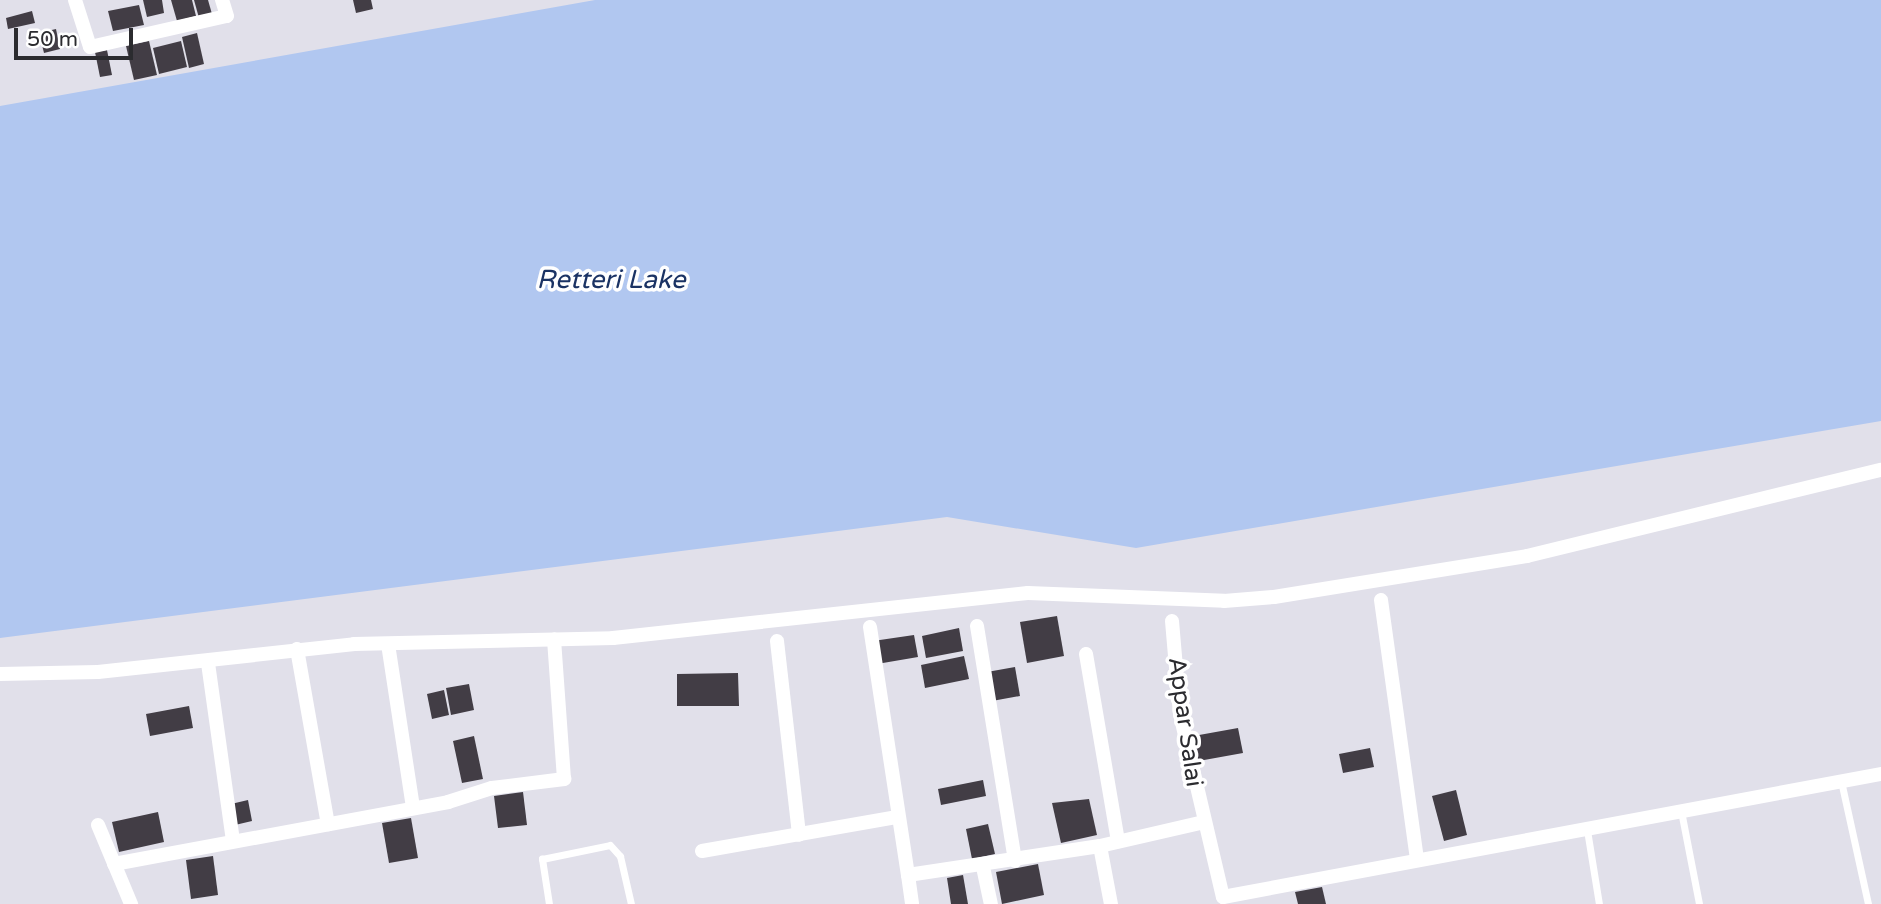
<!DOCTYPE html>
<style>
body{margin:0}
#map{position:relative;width:1881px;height:904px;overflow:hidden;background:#e1e0ea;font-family:"Varela Round",sans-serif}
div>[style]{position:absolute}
.water>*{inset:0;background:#b1c7f0}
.building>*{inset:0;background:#423d45}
.lane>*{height:7px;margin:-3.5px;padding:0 3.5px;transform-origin:3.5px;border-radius:3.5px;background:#fff}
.street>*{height:14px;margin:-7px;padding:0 7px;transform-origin:7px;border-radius:7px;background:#fff}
span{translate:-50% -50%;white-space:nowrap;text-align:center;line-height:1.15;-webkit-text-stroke:7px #fff;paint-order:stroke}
.street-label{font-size:24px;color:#2b2b2f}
.water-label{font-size:26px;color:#1b3364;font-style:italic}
.scale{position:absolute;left:14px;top:28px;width:119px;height:32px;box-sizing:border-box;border:4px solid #2b2b2f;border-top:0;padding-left:9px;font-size:21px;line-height:24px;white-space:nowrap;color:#2b2b2f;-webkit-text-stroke:5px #fff;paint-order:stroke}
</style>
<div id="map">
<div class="water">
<div style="clip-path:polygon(595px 0,1881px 0,1881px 421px,1136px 548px,947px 517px,0 638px,0 106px)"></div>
</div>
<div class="building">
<div style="clip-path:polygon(143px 0,162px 0,164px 13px,147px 17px)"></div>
<div style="clip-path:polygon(171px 0,192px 0,196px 16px,177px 21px)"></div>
<div style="clip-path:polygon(194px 0,208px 0,212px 14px,199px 18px)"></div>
<div style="clip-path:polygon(353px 0,371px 0,373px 9px,356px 13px)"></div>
<div style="clip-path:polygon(139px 5px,144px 25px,113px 31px,108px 11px)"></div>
<div style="clip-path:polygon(32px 11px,35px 23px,8px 29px,6px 18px)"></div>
<div style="clip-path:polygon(56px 29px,60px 49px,44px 53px,39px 33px)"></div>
<div style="clip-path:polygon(197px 33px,204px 64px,189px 68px,182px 37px)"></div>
<div style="clip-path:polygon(149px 41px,157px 75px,134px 80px,126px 46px)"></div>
<div style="clip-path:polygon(181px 41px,187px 67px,159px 74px,153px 48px)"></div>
<div style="clip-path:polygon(107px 50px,112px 75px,100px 77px,95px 52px)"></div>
<div style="clip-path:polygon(1057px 616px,1064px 656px,1027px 663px,1020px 622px)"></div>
<div style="clip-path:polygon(959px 628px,963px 651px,926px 658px,922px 636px)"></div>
<div style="clip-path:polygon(914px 635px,918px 657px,877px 664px,873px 641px)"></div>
<div style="clip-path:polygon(964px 656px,969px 679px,925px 688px,921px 665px)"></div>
<div style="clip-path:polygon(1015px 667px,1020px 696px,992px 701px,987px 672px)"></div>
<div style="clip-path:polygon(738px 673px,739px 706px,677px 706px,677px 674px)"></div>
<div style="clip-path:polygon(469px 684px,474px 710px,451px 715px,446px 688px)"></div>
<div style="clip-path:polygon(444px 690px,449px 715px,432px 719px,427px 694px)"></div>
<div style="clip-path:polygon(189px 706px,193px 728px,150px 736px,146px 714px)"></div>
<div style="clip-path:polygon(1238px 728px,1243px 753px,1193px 762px,1188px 737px)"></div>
<div style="clip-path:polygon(474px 736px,483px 779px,462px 783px,453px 741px)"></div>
<div style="clip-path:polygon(1370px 748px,1374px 767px,1343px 773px,1339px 754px)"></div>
<div style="clip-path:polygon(983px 780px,986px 796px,941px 805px,938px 789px)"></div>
<div style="clip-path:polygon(1456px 790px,1467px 835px,1444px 841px,1432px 796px)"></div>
<div style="clip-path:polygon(523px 792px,527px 825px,498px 828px,494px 796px)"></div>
<div style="clip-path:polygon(1089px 799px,1097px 835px,1061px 843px,1052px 803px)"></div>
<div style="clip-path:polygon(248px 800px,252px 821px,235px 825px,231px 804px)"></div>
<div style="clip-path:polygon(158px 812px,164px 842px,119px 852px,112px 822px)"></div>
<div style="clip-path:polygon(411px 818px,418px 858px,389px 863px,382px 823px)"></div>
<div style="clip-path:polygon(988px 824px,995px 854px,972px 859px,966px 829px)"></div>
<div style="clip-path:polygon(213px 856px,218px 895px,191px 899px,186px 860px)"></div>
<div style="clip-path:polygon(1038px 864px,1044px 895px,1002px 904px,996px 872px)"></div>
<div style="clip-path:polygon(963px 875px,968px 904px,951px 904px,947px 878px)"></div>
<div style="clip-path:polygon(1322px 887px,1326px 904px,1298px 904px,1295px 892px)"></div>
</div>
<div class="lane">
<div style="left:1841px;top:781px;width:126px;rotate:77.6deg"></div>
<div style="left:1681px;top:811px;width:95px;rotate:79deg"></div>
<div style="left:1587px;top:830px;width:75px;rotate:80.8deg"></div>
<div style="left:549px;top:904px;width:46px;rotate:-98.8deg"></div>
<div style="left:542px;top:859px;width:69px;rotate:-11.6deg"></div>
<div style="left:610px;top:845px;width:15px;rotate:48deg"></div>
<div style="left:620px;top:856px;width:49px;rotate:77.1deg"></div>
</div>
<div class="street">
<div style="left:75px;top:0;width:49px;rotate:72.3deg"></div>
<div style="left:90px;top:47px;width:140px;rotate:-12.8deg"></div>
<div style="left:227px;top:16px;width:17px;rotate:-107deg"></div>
<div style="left:1381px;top:600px;width:260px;rotate:82.1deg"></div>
<div style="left:1172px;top:621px;width:93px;rotate:85.1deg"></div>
<div style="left:1180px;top:714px;width:188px;rotate:76.8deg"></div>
<div style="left:1223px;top:897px;width:669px;rotate:-10.59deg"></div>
<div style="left:977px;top:626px;width:238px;rotate:80.8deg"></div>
<div style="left:870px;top:627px;width:251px;rotate:81.3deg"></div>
<div style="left:908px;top:875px;width:194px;rotate:-8.6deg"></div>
<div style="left:1100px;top:846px;width:103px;rotate:-13deg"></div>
<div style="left:777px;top:641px;width:195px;rotate:83.5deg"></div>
<div style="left:388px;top:644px;width:166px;rotate:81.3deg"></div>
<div style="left:297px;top:649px;width:178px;rotate:80deg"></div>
<div style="left:1086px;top:654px;width:190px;rotate:80.3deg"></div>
<div style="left:208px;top:663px;width:179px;rotate:82deg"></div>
<div style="left:0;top:674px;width:98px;rotate:-1.2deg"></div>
<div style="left:98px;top:672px;width:258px;rotate:-6.2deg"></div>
<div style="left:354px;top:644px;width:259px;rotate:-1.3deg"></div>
<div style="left:613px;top:638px;width:417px;rotate:-6.2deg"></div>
<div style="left:1028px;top:593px;width:196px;rotate:2.3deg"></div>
<div style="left:1224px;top:601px;width:50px;rotate:-4.6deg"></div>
<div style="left:1274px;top:597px;width:256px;rotate:-9.2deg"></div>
<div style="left:1527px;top:556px;width:364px;rotate:-13.7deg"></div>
<div style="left:98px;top:825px;width:86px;rotate:67.3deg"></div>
<div style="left:1100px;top:846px;width:59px;rotate:79.3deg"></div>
<div style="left:702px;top:851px;width:197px;rotate:-9.9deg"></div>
<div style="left:114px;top:864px;width:340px;rotate:-10.5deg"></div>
<div style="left:448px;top:802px;width:46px;rotate:-17.7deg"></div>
<div style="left:492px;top:788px;width:73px;rotate:-7.1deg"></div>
<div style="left:564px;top:779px;width:140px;rotate:-94.1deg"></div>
<div style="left:983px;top:867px;width:38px;rotate:78deg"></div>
<div style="left:908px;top:875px;width:29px;rotate:82deg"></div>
</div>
<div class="street-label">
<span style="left:1185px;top:722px;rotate:82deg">Appar Salai</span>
</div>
<div class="water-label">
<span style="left:611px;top:280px">Retteri Lake</span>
</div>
<div class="scale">50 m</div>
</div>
